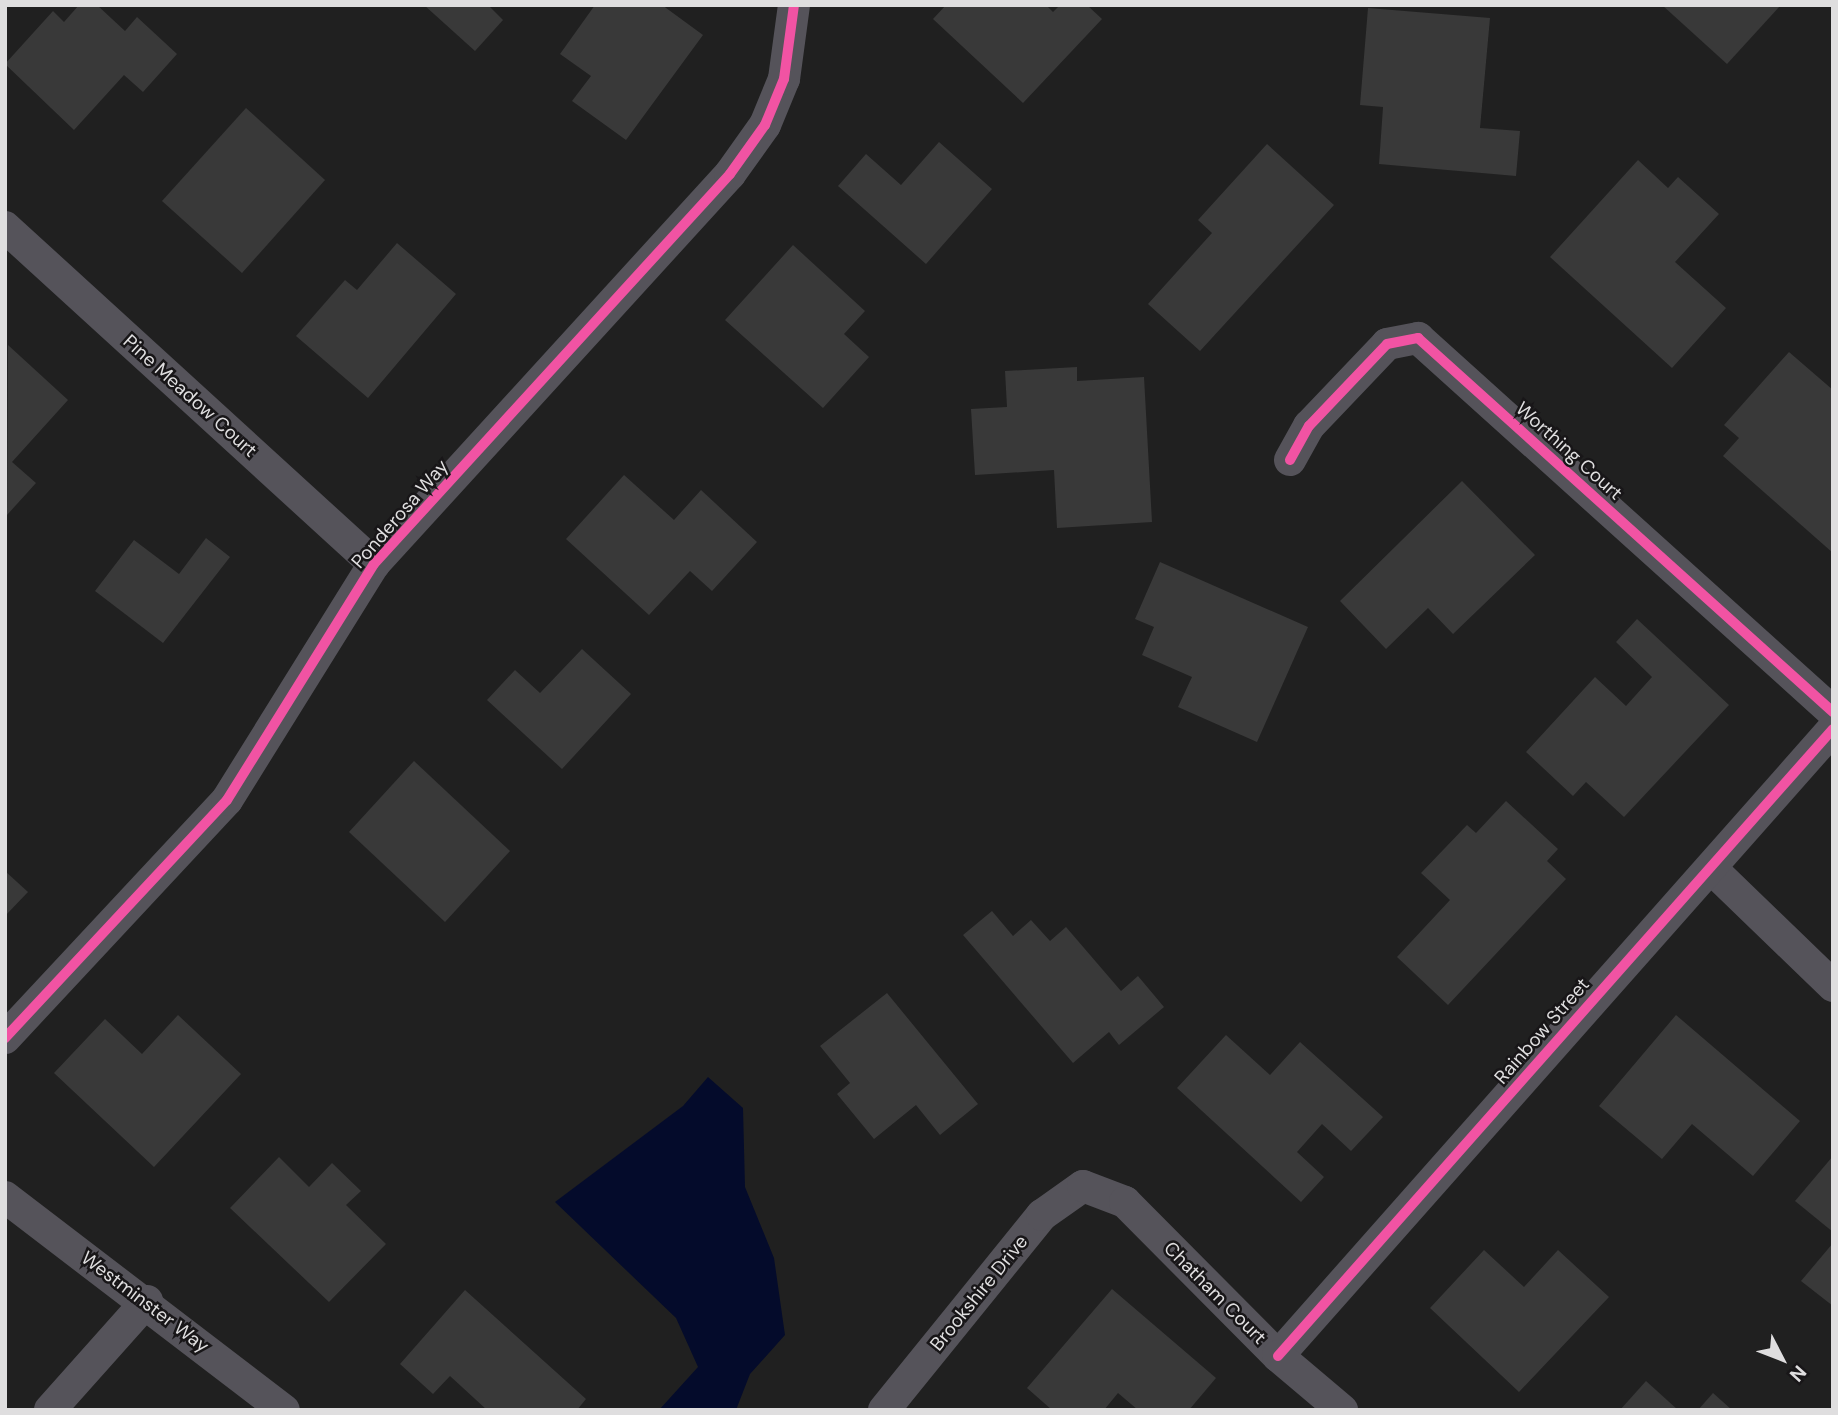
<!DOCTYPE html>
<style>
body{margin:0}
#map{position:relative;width:1838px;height:1415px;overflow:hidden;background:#202020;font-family:"DM Sans",sans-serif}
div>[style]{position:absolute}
.water>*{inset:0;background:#040b2b}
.building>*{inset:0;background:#393939}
.street>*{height:32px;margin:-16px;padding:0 16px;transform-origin:16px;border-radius:16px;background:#55535a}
.cycleway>*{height:10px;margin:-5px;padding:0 5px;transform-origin:5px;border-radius:5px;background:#f153a3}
span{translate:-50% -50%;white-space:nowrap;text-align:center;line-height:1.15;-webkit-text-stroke:5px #181618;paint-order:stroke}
.street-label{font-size:19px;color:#dfdedf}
.frame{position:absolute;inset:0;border:7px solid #dfdedf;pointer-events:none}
.north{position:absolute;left:1747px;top:1324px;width:70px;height:70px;-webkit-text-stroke:5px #181618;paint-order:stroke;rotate:132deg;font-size:19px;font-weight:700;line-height:28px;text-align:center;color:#dfdedf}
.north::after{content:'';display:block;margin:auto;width:24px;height:32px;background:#dfdedf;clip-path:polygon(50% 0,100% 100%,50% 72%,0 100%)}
</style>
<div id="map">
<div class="water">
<div style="clip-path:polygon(708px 1077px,743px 1108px,745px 1187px,774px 1258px,785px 1335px,750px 1374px,736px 1410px,659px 1410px,698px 1367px,676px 1318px,555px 1202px,683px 1106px)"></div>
</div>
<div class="building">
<div style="clip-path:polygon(79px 5px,97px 5px,125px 31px,137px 17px,177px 54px,143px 92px,124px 75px,74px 130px,5px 64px,53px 11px,64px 22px)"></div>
<div style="clip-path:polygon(424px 5px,488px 5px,503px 20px,475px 51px)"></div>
<div style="clip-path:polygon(595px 5px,662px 5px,703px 35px,626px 140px,572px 101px,591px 76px,560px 54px)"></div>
<div style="clip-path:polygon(946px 5px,1046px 5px,1053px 12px,1060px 5px,1087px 5px,1102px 19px,1023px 103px,933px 19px)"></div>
<div style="clip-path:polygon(1662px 5px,1781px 5px,1727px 64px)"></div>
<div style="clip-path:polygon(1368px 8px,1490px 18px,1480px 128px,1520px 131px,1516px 176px,1379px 164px,1383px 107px,1360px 105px)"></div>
<div style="clip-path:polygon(246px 108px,325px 180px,242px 273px,162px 201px)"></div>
<div style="clip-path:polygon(939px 142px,992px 189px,926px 264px,838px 186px,866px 154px,901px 185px)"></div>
<div style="clip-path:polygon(1267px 144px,1334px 205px,1200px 351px,1148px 304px,1212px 233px,1198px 220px)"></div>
<div style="clip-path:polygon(1638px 160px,1668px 188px,1678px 177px,1719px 214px,1675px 262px,1726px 308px,1672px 368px,1550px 257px)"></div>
<div style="clip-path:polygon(397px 243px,456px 294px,368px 398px,296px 336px,345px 280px,357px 290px)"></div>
<div style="clip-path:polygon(793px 245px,865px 311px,844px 334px,869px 357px,823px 408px,725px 320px)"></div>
<div style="clip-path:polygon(8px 345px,68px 400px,12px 462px,36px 483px,7px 515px)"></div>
<div style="clip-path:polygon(1789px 352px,1833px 390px,1833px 553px,1723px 456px,1739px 438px,1724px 425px)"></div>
<div style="clip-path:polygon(1077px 367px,1077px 381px,1144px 377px,1152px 522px,1057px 528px,1054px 470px,975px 475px,971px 409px,1007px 407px,1005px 371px)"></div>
<div style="clip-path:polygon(624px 475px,674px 520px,701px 490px,757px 542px,712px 591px,690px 571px,649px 615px,566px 539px)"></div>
<div style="clip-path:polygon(1462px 481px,1535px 555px,1453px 634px,1428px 608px,1386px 649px,1340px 601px)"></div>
<div style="clip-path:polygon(206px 538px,230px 557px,163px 643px,95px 591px,134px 540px,179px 574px)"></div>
<div style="clip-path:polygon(1160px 562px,1308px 627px,1257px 742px,1178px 707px,1192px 677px,1142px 655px,1154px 627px,1135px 619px)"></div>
<div style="clip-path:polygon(1637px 619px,1729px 705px,1624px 817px,1586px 782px,1573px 796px,1526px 752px,1595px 677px,1626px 706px,1652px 677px,1616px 642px)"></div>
<div style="clip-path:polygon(582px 649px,631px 694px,562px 769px,487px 700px,515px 670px,540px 693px)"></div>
<div style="clip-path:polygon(414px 761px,510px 851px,445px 922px,349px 832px)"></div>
<div style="clip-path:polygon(1506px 801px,1558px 849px,1547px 861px,1566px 879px,1448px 1005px,1397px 957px,1450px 900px,1421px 873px,1467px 825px,1476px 833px)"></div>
<div style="clip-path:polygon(5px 871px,28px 892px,5px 916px)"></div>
<div style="clip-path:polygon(992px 911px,1013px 936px,1031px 920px,1050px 941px,1066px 927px,1121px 991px,1138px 976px,1164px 1007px,1119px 1045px,1109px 1032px,1073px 1063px,963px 935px)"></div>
<div style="clip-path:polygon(887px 993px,978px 1104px,940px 1135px,916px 1105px,874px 1139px,837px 1094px,850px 1083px,820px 1046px)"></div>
<div style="clip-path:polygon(178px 1015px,241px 1074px,154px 1167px,54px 1073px,105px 1019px,142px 1054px)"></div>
<div style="clip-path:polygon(1676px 1015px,1800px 1121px,1753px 1176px,1692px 1124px,1662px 1159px,1599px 1106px)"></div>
<div style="clip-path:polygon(1226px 1035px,1270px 1075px,1300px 1042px,1383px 1117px,1351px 1151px,1322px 1124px,1297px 1152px,1324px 1177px,1301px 1202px,1177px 1088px)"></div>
<div style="clip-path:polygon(1833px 1156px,1833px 1232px,1795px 1201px)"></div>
<div style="clip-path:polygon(279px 1157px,309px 1187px,332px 1163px,361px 1191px,346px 1205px,386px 1244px,329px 1302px,230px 1208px)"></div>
<div style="clip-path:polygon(1833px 1243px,1833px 1306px,1801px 1281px)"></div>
<div style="clip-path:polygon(1484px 1250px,1524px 1287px,1558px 1250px,1609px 1297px,1519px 1392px,1430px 1308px)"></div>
<div style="clip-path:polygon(1112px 1289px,1216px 1378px,1189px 1410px,1138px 1410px,1118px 1393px,1104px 1410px,1052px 1410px,1027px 1388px)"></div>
<div style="clip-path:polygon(465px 1290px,586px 1399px,577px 1410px,487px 1410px,450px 1376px,433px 1394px,400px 1364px)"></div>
<div style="clip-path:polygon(1646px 1381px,1678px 1410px,1620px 1410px)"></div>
<div style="clip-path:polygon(1713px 1393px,1732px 1410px,1698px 1410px)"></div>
</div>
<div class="street">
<div style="left:5px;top:227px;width:500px;rotate:42.4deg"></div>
<div style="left:1290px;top:460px;width:39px;rotate:-61deg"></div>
<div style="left:1309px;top:426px;width:113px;rotate:-46.4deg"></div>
<div style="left:1387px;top:344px;width:32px;rotate:-11deg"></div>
<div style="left:1418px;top:338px;width:559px;rotate:42.03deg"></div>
<div style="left:1713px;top:870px;width:167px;rotate:44deg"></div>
<div style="left:5px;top:1038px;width:325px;rotate:-47deg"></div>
<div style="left:227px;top:800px;width:278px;rotate:-58.1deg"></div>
<div style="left:374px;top:564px;width:528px;rotate:-47.61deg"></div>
<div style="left:730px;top:174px;width:60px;rotate:-54.5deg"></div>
<div style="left:765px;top:125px;width:50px;rotate:-67.6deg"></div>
<div style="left:784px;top:79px;width:75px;rotate:-82.3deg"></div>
<div style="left:5px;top:1197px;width:351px;rotate:37.4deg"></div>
<div style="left:1278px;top:1356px;width:837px;rotate:-48.49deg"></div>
<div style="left:50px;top:1410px;width:146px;rotate:-48.3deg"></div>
<div style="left:884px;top:1410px;width:251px;rotate:-51deg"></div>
<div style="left:1042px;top:1215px;width:50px;rotate:-35.3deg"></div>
<div style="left:1083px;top:1186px;width:45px;rotate:20.9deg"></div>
<div style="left:1125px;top:1202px;width:217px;rotate:45.2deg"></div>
<div style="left:1278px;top:1356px;width:84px;rotate:40.2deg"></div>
</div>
<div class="cycleway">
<div style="left:1290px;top:460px;width:39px;rotate:-61deg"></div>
<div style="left:1309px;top:426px;width:113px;rotate:-46.4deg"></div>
<div style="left:1387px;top:344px;width:32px;rotate:-11deg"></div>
<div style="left:1418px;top:338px;width:559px;rotate:42.03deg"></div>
<div style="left:5px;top:1038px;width:325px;rotate:-47deg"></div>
<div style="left:227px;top:800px;width:278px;rotate:-58.1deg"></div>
<div style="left:374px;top:564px;width:528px;rotate:-47.61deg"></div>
<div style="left:730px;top:174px;width:60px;rotate:-54.5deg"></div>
<div style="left:765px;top:125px;width:50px;rotate:-67.6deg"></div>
<div style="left:784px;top:79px;width:75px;rotate:-82.3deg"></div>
<div style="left:1278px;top:1356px;width:837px;rotate:-48.49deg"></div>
</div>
<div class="street-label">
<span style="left:190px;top:396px;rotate:42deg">Pine Meadow Court</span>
<span style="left:1569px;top:451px;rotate:42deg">Worthing Court</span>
<span style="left:400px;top:514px;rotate:-49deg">Ponderosa Way</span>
<span style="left:1542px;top:1031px;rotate:-49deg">Rainbow Street</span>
<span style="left:979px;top:1293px;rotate:-51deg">Brookshire Drive</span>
<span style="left:1215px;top:1293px;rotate:45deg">Chatham Court</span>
<span style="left:145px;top:1302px;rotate:37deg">Westminster Way</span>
</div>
<div class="frame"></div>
<div class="north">N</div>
</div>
